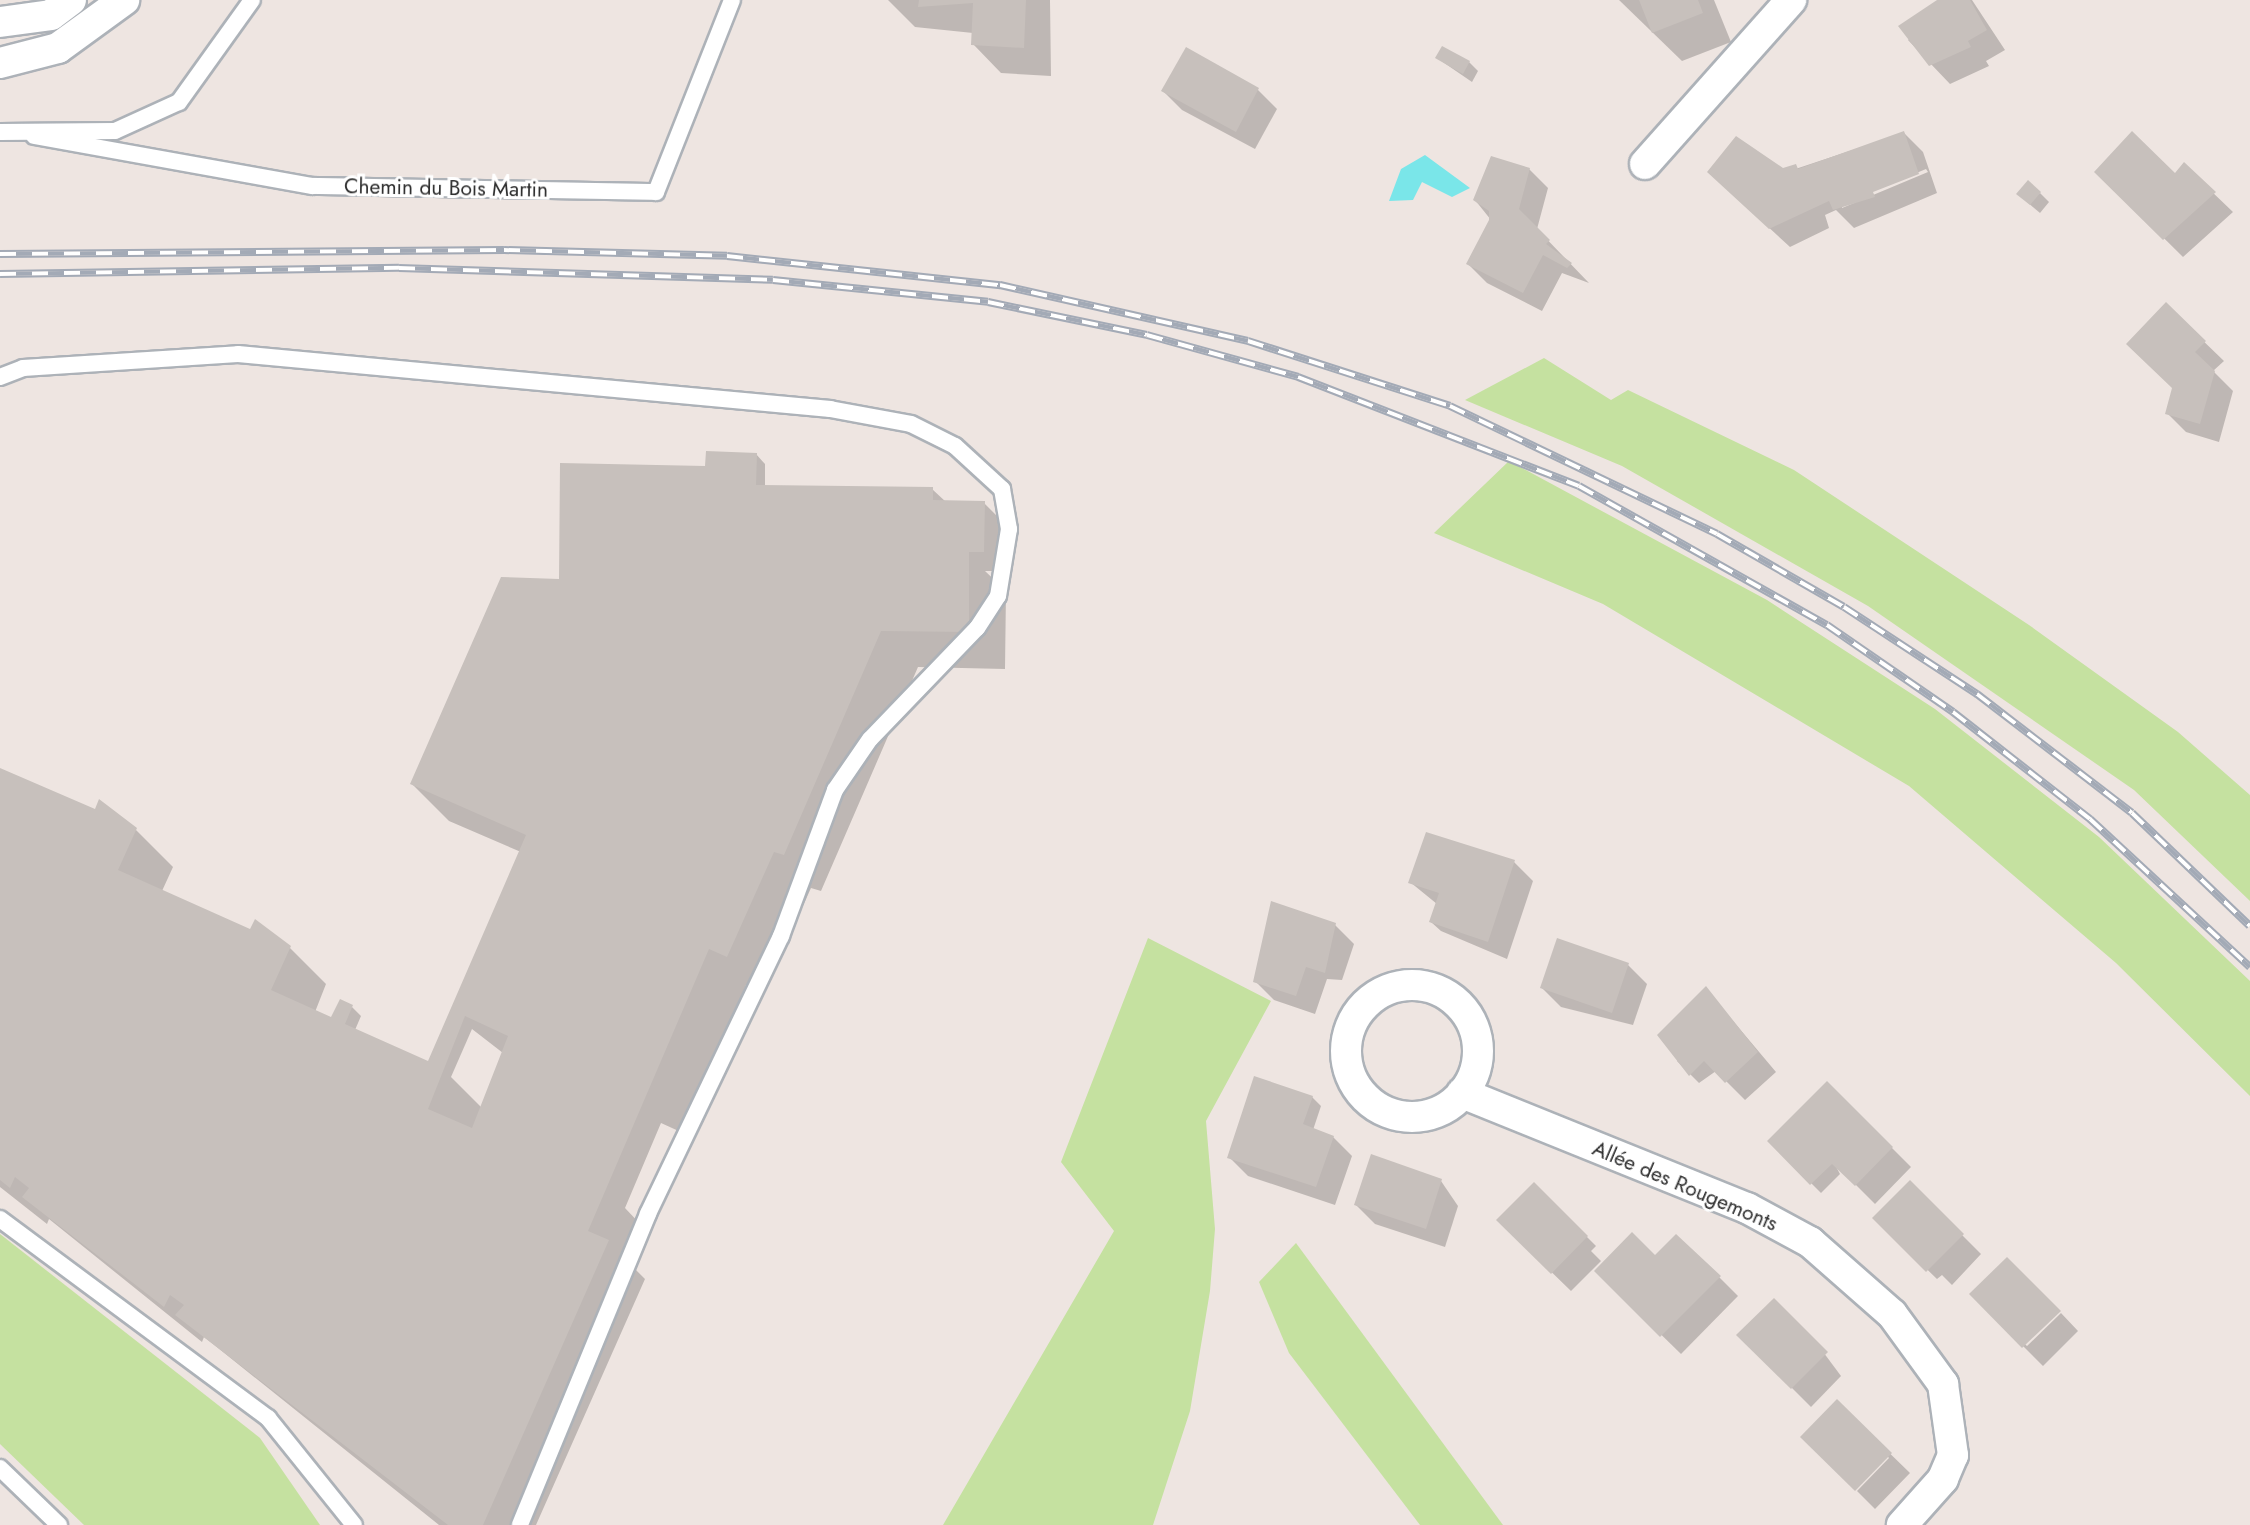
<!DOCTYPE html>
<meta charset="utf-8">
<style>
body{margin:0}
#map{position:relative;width:2250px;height:1525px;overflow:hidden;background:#eee5e1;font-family:Jost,sans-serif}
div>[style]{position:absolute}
.green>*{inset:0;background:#c5e1a0}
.water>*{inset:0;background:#7ae6e9}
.shadow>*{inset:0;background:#0003}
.building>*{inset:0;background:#c7c0bc}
.roads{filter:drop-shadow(2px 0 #adb2b8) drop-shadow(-2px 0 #adb2b8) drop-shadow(0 2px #adb2b8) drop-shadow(0 -2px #adb2b8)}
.service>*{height:16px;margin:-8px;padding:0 8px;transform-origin:8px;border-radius:8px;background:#fff}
.minor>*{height:30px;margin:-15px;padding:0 15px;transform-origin:15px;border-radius:15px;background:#fff}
.minor>.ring{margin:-15px;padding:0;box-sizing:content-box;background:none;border:30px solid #fff;border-radius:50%}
.rail>*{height:8px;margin-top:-4px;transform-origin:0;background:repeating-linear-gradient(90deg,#fff 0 16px,#a3aab6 0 32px);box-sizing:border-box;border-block:2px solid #a3aab6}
span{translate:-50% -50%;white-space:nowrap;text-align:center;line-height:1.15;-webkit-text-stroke:6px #fff;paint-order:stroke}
.street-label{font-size:21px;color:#2d2d2d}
</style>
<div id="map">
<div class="green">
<div style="clip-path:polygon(1544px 358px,1611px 400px,1628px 390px,1794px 470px,2029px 625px,2178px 732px,2250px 795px,2250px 901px,2134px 790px,1868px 606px,1622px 466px,1465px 400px)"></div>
<div style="clip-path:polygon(1509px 461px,1767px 600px,1935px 709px,2099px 837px,2250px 981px,2250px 1096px,2116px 963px,1909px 786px,1603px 604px,1434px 533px)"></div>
<div style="clip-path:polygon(1148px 938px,1271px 1001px,1206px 1121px,1215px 1229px,1210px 1291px,1190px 1411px,1153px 1525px,943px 1525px,1114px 1231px,1061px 1162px)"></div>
<div style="clip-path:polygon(0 1234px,260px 1438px,320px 1525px,84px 1525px,0 1444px)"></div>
<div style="clip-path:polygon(1296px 1243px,1503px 1525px,1420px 1525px,1289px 1353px,1259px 1282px)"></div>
</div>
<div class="water">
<div style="clip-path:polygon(1425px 155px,1470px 188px,1452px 197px,1422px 182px,1413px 200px,1389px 201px,1401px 169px)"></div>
</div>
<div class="shadow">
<div style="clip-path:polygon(888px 0,1050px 0,1051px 76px,1001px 73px,973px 44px,973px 33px,915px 27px)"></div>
<div style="clip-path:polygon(1619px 0,1714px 0,1731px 42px,1682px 61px)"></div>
<div style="clip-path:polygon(1950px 0,1972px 0,2005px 50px,1986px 61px,1989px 66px,1950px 84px,1908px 40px)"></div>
<div style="clip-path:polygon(1186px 49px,1258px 90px,1277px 109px,1255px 149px,1182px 110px,1163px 91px)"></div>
<div style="clip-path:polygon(1437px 58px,1469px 62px,1478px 71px,1472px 82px)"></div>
<div style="clip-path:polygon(evenodd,1904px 133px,1923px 152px,1937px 193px,1854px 228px,1836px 210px,1825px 215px,1829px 228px,1790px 247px,1729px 191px,1904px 133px,1926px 169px,1928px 172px,1842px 208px,1842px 204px,1926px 169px)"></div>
<div style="clip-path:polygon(2184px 165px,2233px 212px,2183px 257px,2097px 172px,2175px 175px)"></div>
<div style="clip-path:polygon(1529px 169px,1548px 188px,1537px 229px,1589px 283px,1562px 273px,1542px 311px,1487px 283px,1468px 264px,1491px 220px,1475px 200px)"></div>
<div style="clip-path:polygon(2040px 193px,2049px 202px,2040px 213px,2027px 202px)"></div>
<div style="clip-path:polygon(2166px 305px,2224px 361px,2213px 371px,2233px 391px,2219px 442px,2186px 432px,2167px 413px,2173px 388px)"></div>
<div style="clip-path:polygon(evenodd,756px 454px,765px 464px,765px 486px,932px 489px,946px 502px,984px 503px,1003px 522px,1002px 571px,985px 571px,1006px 591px,1005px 669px,918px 667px,821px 891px,811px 888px,764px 992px,746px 985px,683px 1133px,661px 1123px,625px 1208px,643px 1227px,627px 1261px,645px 1279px,536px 1525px,439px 1525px,218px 1348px,204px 1337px,202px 1342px,49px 1219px,47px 1224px,0 1187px,0 769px,136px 830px,173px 867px,162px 891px,289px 947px,326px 984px,315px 1012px,339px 1023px,352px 1007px,361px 1016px,355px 1030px,435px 1066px,521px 852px,449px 821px,412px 784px,560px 581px,709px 468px,756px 454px,472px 1029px,503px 1053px,482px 1108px,451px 1077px,472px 1029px)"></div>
<div style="clip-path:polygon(1514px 862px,1533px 881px,1507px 959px,1441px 931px,1431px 922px,1437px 904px,1410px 882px)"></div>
<div style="clip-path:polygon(1335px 925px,1354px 944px,1342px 980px,1327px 979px,1315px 1014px,1274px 1000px,1255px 981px)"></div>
<div style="clip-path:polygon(1628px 965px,1647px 984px,1633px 1025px,1561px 1007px,1542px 988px)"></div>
<div style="clip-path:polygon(1706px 989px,1776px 1072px,1745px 1100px,1716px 1071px,1699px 1083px,1677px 1061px)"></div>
<div style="clip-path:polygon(1827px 1083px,1911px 1167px,1875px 1204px,1834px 1163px,1840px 1174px,1821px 1193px,1769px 1141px)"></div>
<div style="clip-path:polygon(1312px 1097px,1321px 1106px,1313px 1130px,1333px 1137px,1352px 1156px,1335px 1205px,1248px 1176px,1229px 1157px)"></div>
<div style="clip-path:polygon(1441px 1181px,1458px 1206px,1445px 1247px,1375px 1224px,1356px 1205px)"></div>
<div style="clip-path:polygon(1910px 1183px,1981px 1254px,1952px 1285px,1942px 1275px,1937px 1279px,1874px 1218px)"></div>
<div style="clip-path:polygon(1534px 1184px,1596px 1246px,1591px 1251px,1601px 1261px,1571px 1291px,1498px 1220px)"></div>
<div style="clip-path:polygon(1694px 1252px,1738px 1296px,1681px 1354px,1596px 1271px)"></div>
<div style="clip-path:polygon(1971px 1294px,2027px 1346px,2061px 1313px,2078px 1331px,2043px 1366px)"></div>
<div style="clip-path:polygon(1739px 1335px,1812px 1337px,1841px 1376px,1811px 1407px)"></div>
<div style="clip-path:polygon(1837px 1402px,1910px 1473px,1875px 1509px,1857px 1491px,1889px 1458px)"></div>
</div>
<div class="building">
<div style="clip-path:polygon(919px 0,1026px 0,1024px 48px,971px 45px,973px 3px,918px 7px)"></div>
<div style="clip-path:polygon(1639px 0,1698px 0,1703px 13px,1652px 33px)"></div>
<div style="clip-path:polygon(1937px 0,1970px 0,1987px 30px,1968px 41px,1971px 47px,1929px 66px,1898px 26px)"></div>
<div style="clip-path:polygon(1442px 46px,1470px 61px,1463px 74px,1435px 58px)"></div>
<div style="clip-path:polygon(1186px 47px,1259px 88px,1236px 132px,1161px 91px)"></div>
<div style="clip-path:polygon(1904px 131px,1919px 174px,1873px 192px,1875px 197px,1833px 210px,1829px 201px,1769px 229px,1707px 172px,1736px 136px,1783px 168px,1796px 164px,1798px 169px)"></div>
<div style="clip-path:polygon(2132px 131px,2175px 173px,2184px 162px,2216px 192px,2163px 240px,2094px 172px)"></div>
<div style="clip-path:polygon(1491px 156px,1530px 168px,1519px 209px,1550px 240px,1546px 244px,1572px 263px,1567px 268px,1543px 255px,1523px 293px,1466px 264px,1489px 220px,1489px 211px,1473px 200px)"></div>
<div style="clip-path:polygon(2028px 180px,2041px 192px,2030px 205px,2016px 194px)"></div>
<div style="clip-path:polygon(2166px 302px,2206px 341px,2195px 352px,2215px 371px,2200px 424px,2165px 414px,2172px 388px,2126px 344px)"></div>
<div style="clip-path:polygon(evenodd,706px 451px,757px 453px,756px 485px,933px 487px,933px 500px,985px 501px,984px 552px,969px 552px,969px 632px,881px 631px,784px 855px,774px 852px,727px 957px,709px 949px,588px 1231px,609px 1240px,483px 1525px,448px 1525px,175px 1315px,184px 1305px,170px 1295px,164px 1307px,22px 1197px,29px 1188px,15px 1177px,10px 1188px,0 1180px,0 768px,95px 809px,99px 799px,137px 828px,118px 870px,250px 929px,255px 919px,291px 946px,271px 990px,331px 1017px,340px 999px,353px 1005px,345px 1024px,428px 1061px,526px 835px,410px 784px,501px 577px,559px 579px,560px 463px,705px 466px,706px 451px,465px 1016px,508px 1036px,472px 1128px,428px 1109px,465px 1016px)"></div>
<div style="clip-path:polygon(1426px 832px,1515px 860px,1488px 942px,1429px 922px,1439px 893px,1408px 883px)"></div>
<div style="clip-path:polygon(1271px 901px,1336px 923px,1325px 973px,1306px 967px,1296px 996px,1253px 982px)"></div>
<div style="clip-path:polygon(1557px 938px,1629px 963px,1612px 1013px,1540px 988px)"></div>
<div style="clip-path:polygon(1706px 986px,1758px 1052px,1725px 1083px,1704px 1061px,1689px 1076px,1657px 1035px)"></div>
<div style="clip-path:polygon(1254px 1076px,1313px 1096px,1303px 1124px,1334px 1136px,1316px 1187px,1227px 1158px)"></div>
<div style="clip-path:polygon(1827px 1081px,1893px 1147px,1855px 1186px,1832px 1164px,1810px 1185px,1767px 1141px)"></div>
<div style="clip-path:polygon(1371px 1154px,1442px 1179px,1426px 1229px,1354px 1205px)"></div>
<div style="clip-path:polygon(1910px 1180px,1964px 1234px,1926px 1272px,1872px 1218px)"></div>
<div style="clip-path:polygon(1534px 1182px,1588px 1236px,1551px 1274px,1496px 1220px)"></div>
<div style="clip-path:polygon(1632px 1232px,1655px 1255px,1676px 1234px,1721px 1276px,1660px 1337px,1594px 1271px)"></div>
<div style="clip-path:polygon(2007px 1257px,2061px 1311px,2022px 1348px,1969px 1294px)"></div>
<div style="clip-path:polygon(1774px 1298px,1828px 1352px,1791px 1389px,1736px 1335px)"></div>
<div style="clip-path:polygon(1837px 1399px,1892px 1453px,1855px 1491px,1800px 1437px)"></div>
</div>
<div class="roads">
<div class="service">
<div style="left:0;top:132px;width:115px;rotate:-0.5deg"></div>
<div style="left:115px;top:131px;width:70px;rotate:-24.4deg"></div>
<div style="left:179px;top:102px;width:125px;rotate:-54.4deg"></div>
<div style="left:34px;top:136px;width:283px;rotate:10.2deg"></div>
<div style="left:313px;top:186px;width:343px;rotate:1deg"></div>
<div style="left:656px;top:192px;width:206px;rotate:-68.4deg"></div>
<div style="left:0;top:377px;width:25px;rotate:-21deg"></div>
<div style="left:23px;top:368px;width:215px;rotate:-3.7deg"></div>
<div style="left:238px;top:354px;width:595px;rotate:5.31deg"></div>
<div style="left:830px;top:409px;width:82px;rotate:10.5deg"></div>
<div style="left:911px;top:424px;width:49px;rotate:26.6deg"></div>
<div style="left:955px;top:446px;width:64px;rotate:42.5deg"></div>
<div style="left:1002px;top:489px;width:41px;rotate:80.1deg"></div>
<div style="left:1009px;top:529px;width:68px;rotate:99.3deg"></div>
<div style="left:998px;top:596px;width:38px;rotate:123deg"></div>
<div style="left:977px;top:628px;width:154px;rotate:133.9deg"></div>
<div style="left:870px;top:739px;width:62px;rotate:124.5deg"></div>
<div style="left:835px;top:790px;width:156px;rotate:110.3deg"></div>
<div style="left:781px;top:936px;width:308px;rotate:115.6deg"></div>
<div style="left:648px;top:1214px;width:336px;rotate:112.4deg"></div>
<div style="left:0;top:1219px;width:334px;rotate:36.6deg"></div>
<div style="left:268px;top:1418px;width:137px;rotate:51.2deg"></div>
<div style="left:0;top:1468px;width:82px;rotate:44deg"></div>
</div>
<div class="minor">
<div style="left:0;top:22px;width:51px;rotate:-7.8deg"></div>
<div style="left:51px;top:15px;width:25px;rotate:-37deg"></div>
<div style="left:0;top:63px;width:60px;rotate:-14.5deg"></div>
<div style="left:58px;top:48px;width:82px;rotate:-36deg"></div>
<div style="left:1645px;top:164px;width:220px;rotate:-48.3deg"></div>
<div class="ring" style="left:1346px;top:985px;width:102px;height:102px"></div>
<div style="left:1462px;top:1093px;width:307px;rotate:22deg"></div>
<div style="left:1747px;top:1208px;width:72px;rotate:28.4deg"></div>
<div style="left:1810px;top:1242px;width:109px;rotate:41.3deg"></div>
<div style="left:1892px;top:1314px;width:87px;rotate:53.9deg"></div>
<div style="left:1943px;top:1384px;width:72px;rotate:82deg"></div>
<div style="left:1953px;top:1455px;width:26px;rotate:113deg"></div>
<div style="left:1943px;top:1479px;width:62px;rotate:131.7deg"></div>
</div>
</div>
<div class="rail">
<div style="left:0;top:254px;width:504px;rotate:-0.45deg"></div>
<div style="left:504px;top:250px;width:223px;rotate:1.5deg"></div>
<div style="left:727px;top:256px;width:275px;rotate:6.1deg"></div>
<div style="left:1000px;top:285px;width:254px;rotate:12.7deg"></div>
<div style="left:1248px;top:341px;width:212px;rotate:17.8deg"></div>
<div style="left:1450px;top:406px;width:296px;rotate:25.6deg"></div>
<div style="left:1717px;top:534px;width:146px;rotate:29.9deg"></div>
<div style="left:1844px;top:607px;width:159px;rotate:33.2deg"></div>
<div style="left:1977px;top:694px;width:195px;rotate:37.5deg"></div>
<div style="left:2132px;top:813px;width:163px;rotate:43.8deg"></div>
<div style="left:0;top:274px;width:399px;rotate:-0.9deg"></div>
<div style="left:399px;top:268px;width:374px;rotate:1.8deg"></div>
<div style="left:773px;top:280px;width:216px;rotate:5.8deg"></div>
<div style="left:988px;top:302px;width:162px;rotate:11.7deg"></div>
<div style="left:1147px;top:335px;width:157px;rotate:15.5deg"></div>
<div style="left:1298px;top:377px;width:301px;rotate:21.2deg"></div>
<div style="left:1579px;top:486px;width:284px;rotate:29.3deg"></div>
<div style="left:1827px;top:625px;width:153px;rotate:34.6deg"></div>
<div style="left:1953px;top:712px;width:174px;rotate:38deg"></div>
<div style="left:2090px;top:819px;width:218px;rotate:42.8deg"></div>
</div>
<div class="street-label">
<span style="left:446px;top:188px;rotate:1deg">Chemin du Bois Martin</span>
<span style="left:1685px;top:1186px;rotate:23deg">Allée des Rougemonts</span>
</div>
</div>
